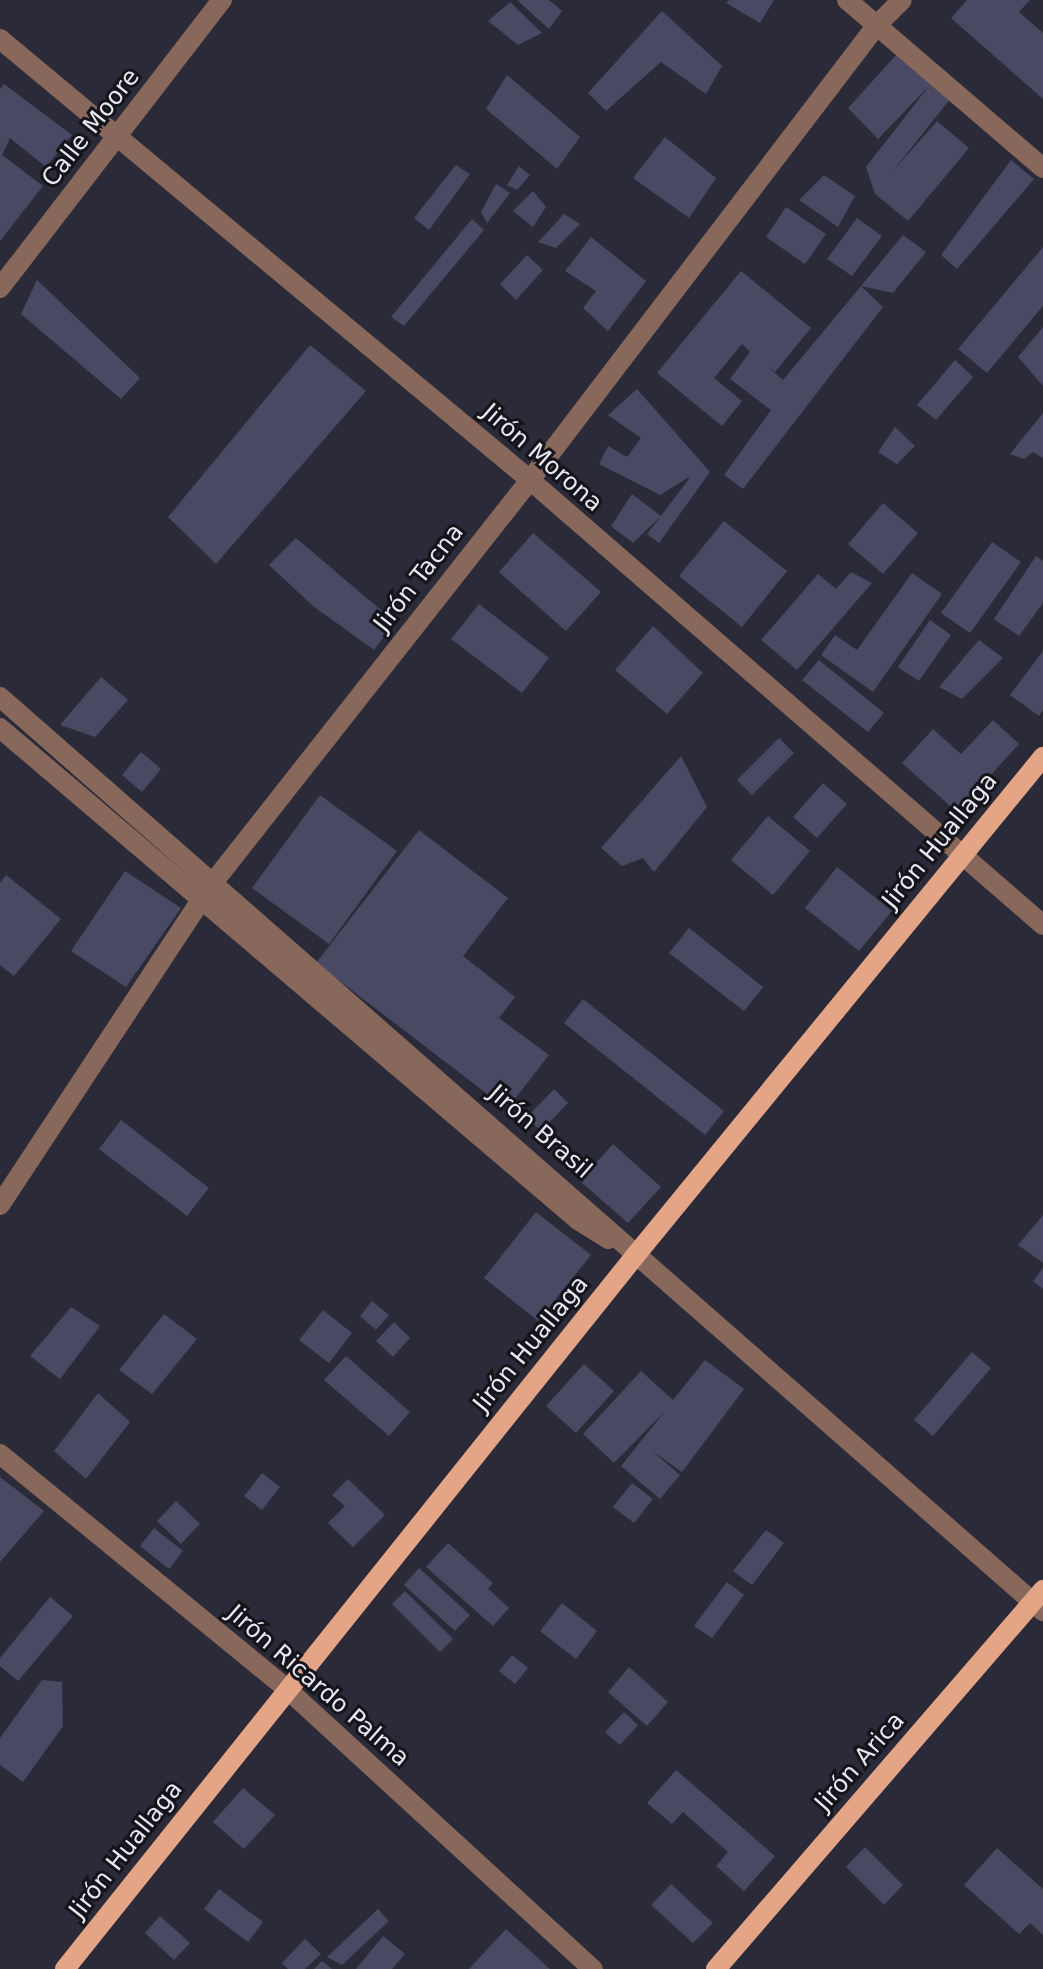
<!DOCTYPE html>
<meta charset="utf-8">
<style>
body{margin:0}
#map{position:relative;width:1043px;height:1969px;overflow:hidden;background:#2a2a38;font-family:"DejaVu Sans",sans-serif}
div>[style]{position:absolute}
.building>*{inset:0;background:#494963}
.minor>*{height:20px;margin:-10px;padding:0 10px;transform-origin:10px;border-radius:10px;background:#88685a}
.major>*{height:20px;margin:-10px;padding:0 10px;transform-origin:10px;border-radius:10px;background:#e4a486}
span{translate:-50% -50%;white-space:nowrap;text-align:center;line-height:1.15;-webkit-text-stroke:6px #14141a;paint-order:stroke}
.street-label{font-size:24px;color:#e8e8f1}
</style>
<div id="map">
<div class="building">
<div style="clip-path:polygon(517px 0,549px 0,562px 11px,549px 29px)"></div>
<div style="clip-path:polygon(729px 0,774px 0,760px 23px,726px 3px)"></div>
<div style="clip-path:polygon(967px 0,1030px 0,1019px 12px,1043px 33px,1043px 99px,951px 18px)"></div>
<div style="clip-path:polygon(510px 2px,542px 33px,518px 45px,488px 21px)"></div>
<div style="clip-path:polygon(662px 11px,722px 66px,706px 94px,661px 62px,606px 111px,588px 93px)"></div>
<div style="clip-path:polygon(897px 54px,951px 98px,893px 171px,937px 121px,969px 148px,908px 221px,875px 194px,866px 167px,929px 86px,878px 139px,848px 108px)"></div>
<div style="clip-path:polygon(507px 75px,580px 137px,557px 169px,486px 109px)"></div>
<div style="clip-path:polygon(4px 84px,72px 135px,46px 167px,10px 138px,2px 155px,43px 186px,0 241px,0 89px)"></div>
<div style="clip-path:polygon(665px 137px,716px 178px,689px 218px,633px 178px)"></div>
<div style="clip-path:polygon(1011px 160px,1034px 179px,957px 269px,941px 255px)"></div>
<div style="clip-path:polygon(456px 165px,470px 174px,429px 230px,414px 218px)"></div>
<div style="clip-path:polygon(519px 166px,530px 175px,517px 190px,507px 185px)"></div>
<div style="clip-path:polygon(824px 175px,855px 196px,838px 227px,799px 200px)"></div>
<div style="clip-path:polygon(496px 184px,510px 193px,487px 223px,481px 212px)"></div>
<div style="clip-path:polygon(533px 191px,546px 207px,533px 227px,513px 211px)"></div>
<div style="clip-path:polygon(786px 207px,826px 234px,805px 264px,766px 237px)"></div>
<div style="clip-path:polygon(564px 214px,580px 224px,556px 248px,538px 242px)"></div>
<div style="clip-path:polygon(857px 218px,882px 236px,852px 276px,827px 259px)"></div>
<div style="clip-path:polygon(472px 219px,484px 230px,404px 326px,391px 317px)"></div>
<div style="clip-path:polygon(903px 235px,926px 252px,893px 293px,861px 286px)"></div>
<div style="clip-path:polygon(591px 237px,646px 281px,608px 331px,583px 308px,596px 291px,565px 271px)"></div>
<div style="clip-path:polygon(1043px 247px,1043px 306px,987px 373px,958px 349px)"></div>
<div style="clip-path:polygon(527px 255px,543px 270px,516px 300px,500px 284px)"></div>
<div style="clip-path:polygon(741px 271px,811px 328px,775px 372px,767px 366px,783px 380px,861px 286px,883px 307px,743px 489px,724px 475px,771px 410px,730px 379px,750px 352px,742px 344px,714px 378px,742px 401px,722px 426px,657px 373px)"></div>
<div style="clip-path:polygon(37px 280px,140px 378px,121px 399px,21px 314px)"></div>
<div style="clip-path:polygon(1043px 327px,1043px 386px,1018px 357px)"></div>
<div style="clip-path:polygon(310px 345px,366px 391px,216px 564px,168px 517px)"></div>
<div style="clip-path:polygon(955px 360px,973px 377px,936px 420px,917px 405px)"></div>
<div style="clip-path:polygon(637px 389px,710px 472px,659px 543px,647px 534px,661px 516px,633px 543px,611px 526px,632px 494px,661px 516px,691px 476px,660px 495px,599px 464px,608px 446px,627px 457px,641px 438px,608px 415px)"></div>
<div style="clip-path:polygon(1043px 413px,1043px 458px,1033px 452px,1024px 459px,1010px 454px)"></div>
<div style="clip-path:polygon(895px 427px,915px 446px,897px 464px,878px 452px)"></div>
<div style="clip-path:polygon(883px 503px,918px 533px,883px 574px,848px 544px)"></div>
<div style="clip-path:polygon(724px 521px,787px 571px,742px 627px,679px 576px)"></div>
<div style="clip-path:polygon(533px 533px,601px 592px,566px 631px,499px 572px)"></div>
<div style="clip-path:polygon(296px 538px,395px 622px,374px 650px,313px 606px,269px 565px)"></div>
<div style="clip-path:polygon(992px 542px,1021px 562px,970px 633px,941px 613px)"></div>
<div style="clip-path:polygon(1036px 556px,1043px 561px,1043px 603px,1019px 636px,994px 619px)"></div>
<div style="clip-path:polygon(851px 572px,872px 583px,797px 670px,761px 640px,818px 574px,836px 589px)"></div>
<div style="clip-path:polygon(912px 573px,942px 594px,873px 692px,821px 655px,835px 635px,857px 650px)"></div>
<div style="clip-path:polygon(479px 604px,549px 658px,522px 693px,451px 639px)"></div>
<div style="clip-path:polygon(930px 620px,951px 635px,919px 681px,898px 667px)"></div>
<div style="clip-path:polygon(653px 626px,703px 673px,667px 714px,615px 670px)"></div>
<div style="clip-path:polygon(979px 640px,1003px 658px,962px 699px,939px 687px)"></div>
<div style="clip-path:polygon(1043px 651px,1043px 710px,1039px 716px,1010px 695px)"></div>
<div style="clip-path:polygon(819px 660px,884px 713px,868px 732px,802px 680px)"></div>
<div style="clip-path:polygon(101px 677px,128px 700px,95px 737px,60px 725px)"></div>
<div style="clip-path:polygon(993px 720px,1019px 744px,957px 812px,902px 763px,933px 729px,961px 754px)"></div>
<div style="clip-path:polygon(779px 738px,794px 753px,752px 795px,737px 780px)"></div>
<div style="clip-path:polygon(141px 752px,161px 769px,142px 792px,122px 775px)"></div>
<div style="clip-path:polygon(681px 756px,707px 807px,654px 872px,643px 858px,622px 866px,601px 848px)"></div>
<div style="clip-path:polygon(823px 783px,847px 804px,817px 838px,793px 817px)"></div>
<div style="clip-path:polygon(320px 795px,397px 851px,329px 944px,252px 888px)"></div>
<div style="clip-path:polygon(768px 816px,810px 851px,773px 895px,731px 860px)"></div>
<div style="clip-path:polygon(419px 830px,508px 898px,463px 956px,515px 997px,499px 1018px,549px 1055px,507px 1109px,316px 963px)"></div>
<div style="clip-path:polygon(837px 867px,892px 911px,859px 951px,805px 908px)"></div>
<div style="clip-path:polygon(125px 871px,181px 908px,126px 987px,71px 951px)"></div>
<div style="clip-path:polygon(6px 875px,61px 919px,14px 976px,0 965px,0 883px)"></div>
<div style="clip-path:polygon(689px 928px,763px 987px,744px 1011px,669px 953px)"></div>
<div style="clip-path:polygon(583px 999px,724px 1111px,705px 1135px,564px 1023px)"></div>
<div style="clip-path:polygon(554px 1089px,568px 1103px,541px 1131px,527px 1117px)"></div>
<div style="clip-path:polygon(121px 1120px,209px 1188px,187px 1216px,99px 1149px)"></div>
<div style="clip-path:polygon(613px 1144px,661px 1187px,628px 1223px,580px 1181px)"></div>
<div style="clip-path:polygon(536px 1212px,591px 1255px,538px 1321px,484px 1278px)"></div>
<div style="clip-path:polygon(1043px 1215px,1043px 1263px,1018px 1245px)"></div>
<div style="clip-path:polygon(1043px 1268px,1043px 1289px,1033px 1281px)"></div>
<div style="clip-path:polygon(372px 1301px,389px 1315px,376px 1330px,360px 1316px)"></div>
<div style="clip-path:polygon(71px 1307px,100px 1326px,60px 1379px,30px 1356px)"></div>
<div style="clip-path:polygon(323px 1310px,352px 1333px,329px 1363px,299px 1340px)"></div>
<div style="clip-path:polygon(164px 1314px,197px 1339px,152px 1394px,119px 1370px)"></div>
<div style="clip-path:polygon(394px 1322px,410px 1338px,393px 1357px,376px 1341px)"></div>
<div style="clip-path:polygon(972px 1352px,991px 1368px,933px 1436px,914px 1420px)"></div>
<div style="clip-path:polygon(346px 1356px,410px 1412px,389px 1436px,324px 1380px)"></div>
<div style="clip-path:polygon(705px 1360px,744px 1389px,682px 1472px,651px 1450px,680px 1475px,660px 1499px,621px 1466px,665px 1411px,614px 1463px,583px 1434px,641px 1371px,673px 1400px)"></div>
<div style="clip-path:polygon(584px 1364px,614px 1391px,576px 1433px,546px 1406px)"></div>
<div style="clip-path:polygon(98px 1393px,130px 1422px,86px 1479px,54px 1451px)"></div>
<div style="clip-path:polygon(262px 1473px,280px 1487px,262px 1510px,244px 1496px)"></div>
<div style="clip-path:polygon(0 1477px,44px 1511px,0 1562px)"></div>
<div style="clip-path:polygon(348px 1479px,385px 1515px,353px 1547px,328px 1523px,345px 1506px,332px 1495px)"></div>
<div style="clip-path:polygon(632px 1483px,653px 1499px,634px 1523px,613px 1507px)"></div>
<div style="clip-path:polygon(176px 1501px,200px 1524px,181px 1544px,157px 1521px)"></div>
<div style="clip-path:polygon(154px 1528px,183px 1551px,169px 1569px,140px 1546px)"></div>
<div style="clip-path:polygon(766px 1530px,784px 1543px,752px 1585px,733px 1571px)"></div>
<div style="clip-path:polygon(448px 1543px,493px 1583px,488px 1589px,509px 1608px,493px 1626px,426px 1567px)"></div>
<div style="clip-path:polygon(419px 1568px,470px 1615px,455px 1631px,404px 1585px)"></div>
<div style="clip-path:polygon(727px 1582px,744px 1595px,712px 1638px,694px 1626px)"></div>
<div style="clip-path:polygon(405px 1591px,453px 1639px,440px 1652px,392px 1604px)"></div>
<div style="clip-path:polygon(50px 1597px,73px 1616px,18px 1681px,0 1666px,0 1658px)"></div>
<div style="clip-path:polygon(562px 1603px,597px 1631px,576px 1659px,540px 1631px)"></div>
<div style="clip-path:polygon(512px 1655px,528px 1668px,515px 1684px,499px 1671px)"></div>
<div style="clip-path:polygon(629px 1667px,668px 1702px,647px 1726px,608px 1692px)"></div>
<div style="clip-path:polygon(42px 1680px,62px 1682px,63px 1726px,23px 1782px,0 1765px,0 1738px)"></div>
<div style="clip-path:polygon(624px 1712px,638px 1725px,620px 1745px,605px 1732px)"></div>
<div style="clip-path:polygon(676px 1770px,775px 1856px,744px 1891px,716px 1866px,728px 1852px,683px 1812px,672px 1824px,647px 1803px)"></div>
<div style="clip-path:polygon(243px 1788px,275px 1815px,244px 1849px,213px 1822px)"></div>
<div style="clip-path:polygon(865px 1847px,903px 1885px,884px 1905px,846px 1867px)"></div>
<div style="clip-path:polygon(997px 1848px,1043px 1889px,1043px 1935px,1030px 1923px,1019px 1934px,964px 1885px)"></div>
<div style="clip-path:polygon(671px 1884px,713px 1923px,693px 1943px,651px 1905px)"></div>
<div style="clip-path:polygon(219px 1889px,263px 1922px,248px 1942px,204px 1909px)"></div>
<div style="clip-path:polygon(378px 1909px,389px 1921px,342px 1965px,327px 1957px)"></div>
<div style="clip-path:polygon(160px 1916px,190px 1943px,174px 1960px,145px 1933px)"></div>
<div style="clip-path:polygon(506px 1929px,550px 1969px,469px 1969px)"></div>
<div style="clip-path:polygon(383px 1936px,405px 1954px,392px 1969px,356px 1969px)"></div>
<div style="clip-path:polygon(305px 1939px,321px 1954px,305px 1969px,288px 1969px,282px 1963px)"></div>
<div style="clip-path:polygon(322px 1961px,332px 1969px,314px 1969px)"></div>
</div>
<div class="minor">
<div style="left:847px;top:0;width:258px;rotate:40.6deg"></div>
<div style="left:0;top:39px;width:689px;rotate:39.76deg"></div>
<div style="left:530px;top:480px;width:679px;rotate:40.94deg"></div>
<div style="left:0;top:288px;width:364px;rotate:-52.4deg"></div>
<div style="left:0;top:697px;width:1387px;rotate:41.23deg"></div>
<div style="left:0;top:728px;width:759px;rotate:40.4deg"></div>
<div style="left:578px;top:1220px;width:36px;rotate:32deg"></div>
<div style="left:0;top:1205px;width:385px;rotate:-56.6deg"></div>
<div style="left:212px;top:884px;width:514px;rotate:-51.79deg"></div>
<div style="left:530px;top:480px;width:572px;rotate:-52.67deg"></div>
<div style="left:877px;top:25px;width:35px;rotate:-45deg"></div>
<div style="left:0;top:1454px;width:371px;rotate:39.3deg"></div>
<div style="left:287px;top:1689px;width:415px;rotate:42.5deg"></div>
</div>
<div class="major">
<div style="left:65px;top:1969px;width:913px;rotate:-51.36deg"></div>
<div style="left:635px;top:1256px;width:645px;rotate:-50.73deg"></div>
<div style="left:716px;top:1969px;width:501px;rotate:-49.21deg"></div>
</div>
<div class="street-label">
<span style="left:91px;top:128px;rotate:-52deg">Calle Moore</span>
<span style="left:542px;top:458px;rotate:41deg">Jirón Morona</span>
<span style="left:419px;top:578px;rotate:-52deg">Jirón Tacna</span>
<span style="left:940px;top:841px;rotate:-51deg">Jirón Huallaga</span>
<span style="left:540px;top:1132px;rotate:41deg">Jirón Brasil</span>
<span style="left:531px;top:1344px;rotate:-51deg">Jirón Huallaga</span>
<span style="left:318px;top:1686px;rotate:41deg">Jirón Ricardo Palma</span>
<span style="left:860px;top:1762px;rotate:-49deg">Jirón Arica</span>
<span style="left:126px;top:1850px;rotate:-52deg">Jirón Huallaga</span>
</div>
</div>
